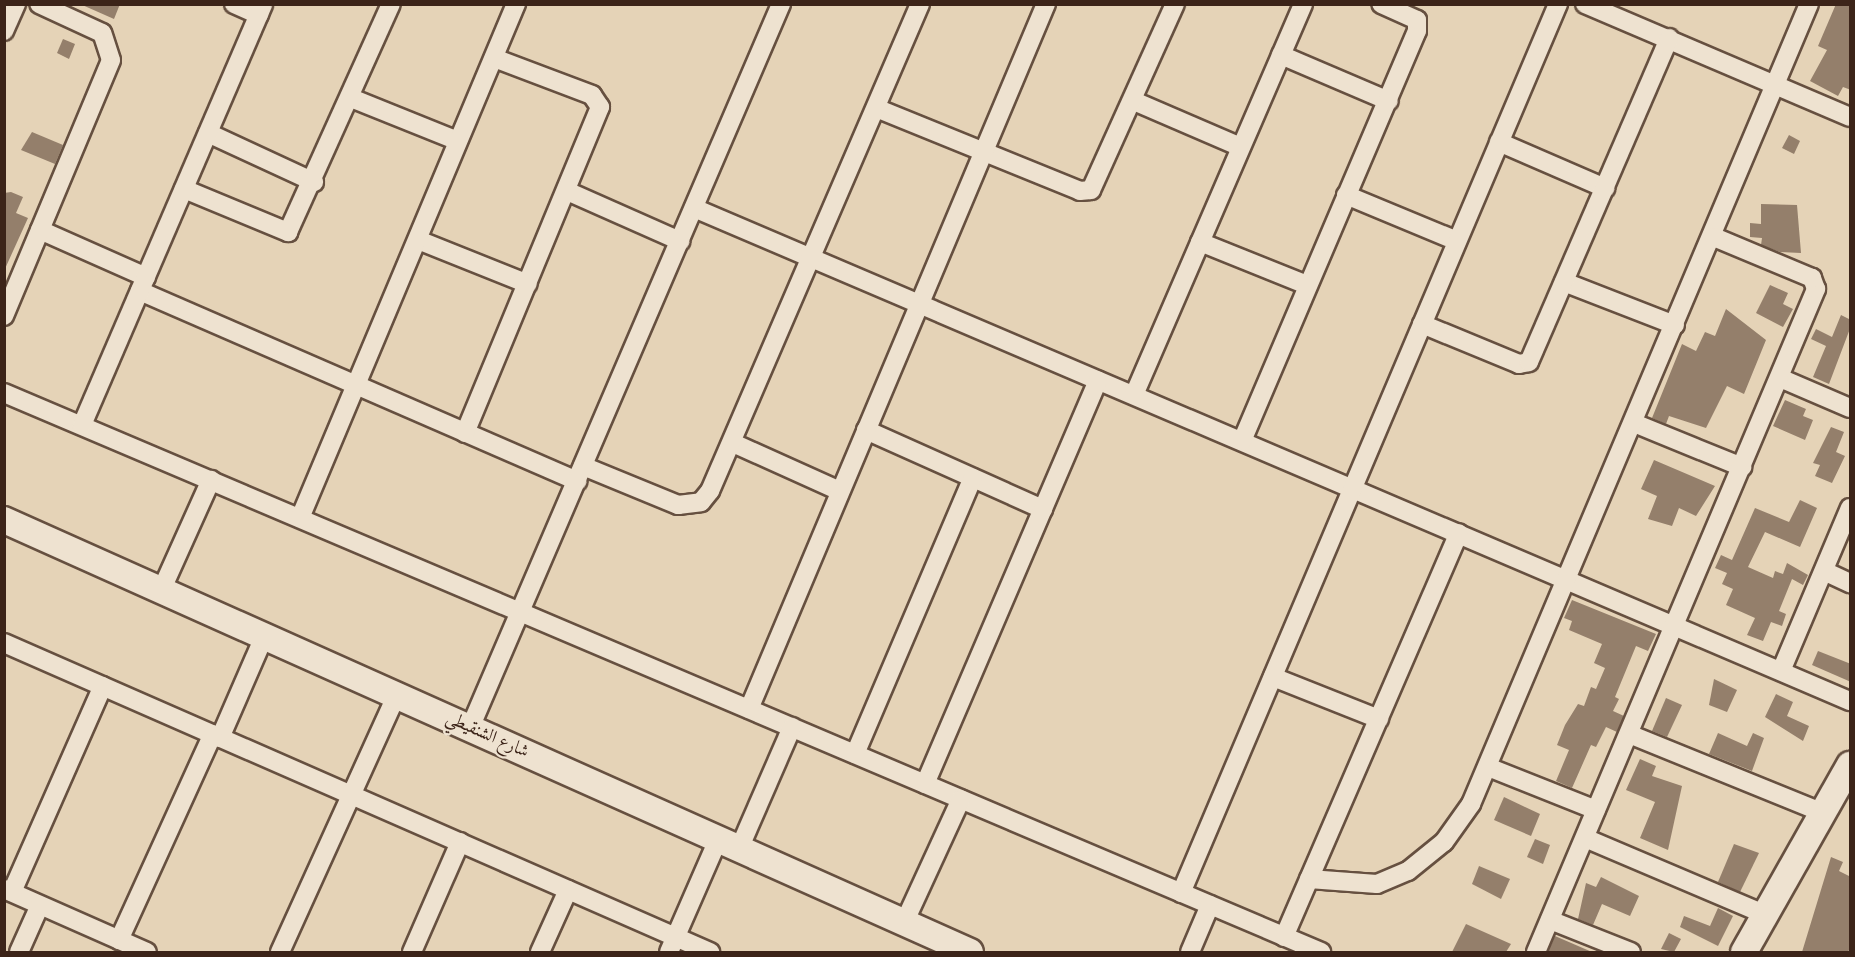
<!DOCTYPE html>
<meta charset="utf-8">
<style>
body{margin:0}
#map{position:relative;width:1855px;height:957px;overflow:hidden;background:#e5d3b7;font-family:"IM FELL English",Amiri,serif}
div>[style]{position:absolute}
.building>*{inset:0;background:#947f6b}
.roads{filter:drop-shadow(2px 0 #665040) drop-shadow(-2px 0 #665040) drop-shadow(0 2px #665040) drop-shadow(0 -2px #665040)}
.street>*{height:18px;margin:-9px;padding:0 9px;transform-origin:9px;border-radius:9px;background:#eee2d0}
.secondary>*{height:26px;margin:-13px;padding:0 13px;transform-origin:13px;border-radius:13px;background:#eee2d0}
span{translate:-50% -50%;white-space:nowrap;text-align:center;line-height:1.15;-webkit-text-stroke:4.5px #eee2d0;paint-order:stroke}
.street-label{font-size:18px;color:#3c2419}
.frame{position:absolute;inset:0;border:6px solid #3c2419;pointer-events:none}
</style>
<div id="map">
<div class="building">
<div style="clip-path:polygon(80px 4px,120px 4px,114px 19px)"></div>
<div style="clip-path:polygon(1836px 4px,1851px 4px,1851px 90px,1843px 87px,1838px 96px,1810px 81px,1827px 50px,1818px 46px)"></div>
<div style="clip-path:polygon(63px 39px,75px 44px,69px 59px,57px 53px)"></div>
<div style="clip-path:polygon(32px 132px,63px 145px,55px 164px,21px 150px)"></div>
<div style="clip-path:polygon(1789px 135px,1800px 141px,1794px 154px,1782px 148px)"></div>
<div style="clip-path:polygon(11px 192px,23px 197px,16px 213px,28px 218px,4px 271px,4px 193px)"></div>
<div style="clip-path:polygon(1761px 204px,1797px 205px,1801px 253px,1780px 252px,1761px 245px,1762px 238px,1750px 237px,1750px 223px,1761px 224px)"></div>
<div style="clip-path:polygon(1770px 285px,1788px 293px,1783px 304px,1793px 309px,1783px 327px,1756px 313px)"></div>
<div style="clip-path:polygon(1726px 309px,1766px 340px,1744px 394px,1727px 386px,1706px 428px,1669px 416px,1666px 424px,1652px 418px,1682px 344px,1696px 351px,1705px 332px,1715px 336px)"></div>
<div style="clip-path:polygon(1841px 315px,1851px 320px,1851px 326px,1829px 384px,1813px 377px,1826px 346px,1811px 339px,1816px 329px,1832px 337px)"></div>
<div style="clip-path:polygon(1785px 400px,1806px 409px,1803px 416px,1813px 420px,1805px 440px,1773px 426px)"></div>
<div style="clip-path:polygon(1831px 427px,1844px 432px,1836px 452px,1845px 456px,1832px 483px,1815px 476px,1820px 465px,1813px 463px)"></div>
<div style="clip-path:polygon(1654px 460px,1715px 486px,1696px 516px,1679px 508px,1672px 526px,1648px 519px,1657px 496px,1641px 489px)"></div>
<div style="clip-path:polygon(1800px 500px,1817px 508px,1800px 547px,1765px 532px,1748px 567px,1773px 578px,1775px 571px,1783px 574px,1787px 563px,1808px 575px,1803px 585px,1792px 579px,1779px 611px,1786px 614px,1782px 626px,1771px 622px,1763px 641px,1747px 635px,1755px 618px,1726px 605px,1733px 589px,1722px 584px,1727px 573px,1715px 568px,1721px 555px,1732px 560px,1755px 508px,1789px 522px)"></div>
<div style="clip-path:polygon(1572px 600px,1656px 634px,1648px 651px,1636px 646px,1615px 697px,1619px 699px,1613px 711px,1624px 716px,1617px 732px,1606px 727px,1596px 747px,1591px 745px,1572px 788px,1556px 781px,1569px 750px,1557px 745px,1565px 725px,1578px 704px,1584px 706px,1591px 687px,1596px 689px,1605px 668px,1594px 663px,1602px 644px,1569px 630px,1572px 621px,1564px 618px)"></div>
<div style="clip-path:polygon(1818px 651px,1851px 664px,1851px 682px,1812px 665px)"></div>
<div style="clip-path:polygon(1714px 679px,1737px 690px,1727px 712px,1709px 705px)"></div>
<div style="clip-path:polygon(1776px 694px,1793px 702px,1787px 716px,1809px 726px,1803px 741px,1765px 717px)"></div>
<div style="clip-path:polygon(1666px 698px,1682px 705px,1667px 737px,1652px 731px)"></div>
<div style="clip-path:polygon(1718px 733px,1747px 746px,1753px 733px,1764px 738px,1752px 771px,1709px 754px)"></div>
<div style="clip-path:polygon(1640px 759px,1656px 766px,1652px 776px,1682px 786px,1668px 850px,1640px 838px,1655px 802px,1626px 790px)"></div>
<div style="clip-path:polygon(1504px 797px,1540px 814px,1531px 836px,1494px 820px)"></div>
<div style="clip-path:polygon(1535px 839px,1550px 845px,1543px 864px,1527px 857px)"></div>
<div style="clip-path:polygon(1734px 844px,1759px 853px,1740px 892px,1718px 882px)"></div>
<div style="clip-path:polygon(1831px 857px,1843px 862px,1839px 871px,1851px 877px,1851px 946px,1848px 952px,1802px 952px)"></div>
<div style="clip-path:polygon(1479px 866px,1510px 879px,1501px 899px,1472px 884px)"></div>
<div style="clip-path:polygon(1601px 877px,1639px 896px,1630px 916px,1602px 904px,1593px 925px,1578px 919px,1586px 883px,1596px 887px)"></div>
<div style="clip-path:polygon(1718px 908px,1733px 916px,1718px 946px,1680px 927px,1684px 916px,1710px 926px)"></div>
<div style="clip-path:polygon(1466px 924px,1511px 944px,1506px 952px,1452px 952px)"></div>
<div style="clip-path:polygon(1669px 933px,1681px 939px,1674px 952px,1661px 949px)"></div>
<div style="clip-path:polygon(1555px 936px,1592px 952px,1548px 952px)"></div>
</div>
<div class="roads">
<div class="street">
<div style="left:234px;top:4px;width:27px;rotate:24deg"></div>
<div style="left:1585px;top:4px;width:288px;rotate:23.1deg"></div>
<div style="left:4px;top:31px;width:30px;rotate:-66deg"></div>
<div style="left:1281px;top:55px;width:117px;rotate:23.1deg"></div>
<div style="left:351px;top:98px;width:115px;rotate:21.9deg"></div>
<div style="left:1134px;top:101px;width:116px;rotate:23.3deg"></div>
<div style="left:876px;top:108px;width:220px;rotate:22.1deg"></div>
<div style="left:1080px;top:191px;width:11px;rotate:-5deg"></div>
<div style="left:1091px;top:190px;width:204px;rotate:-65.7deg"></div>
<div style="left:208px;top:133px;width:117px;rotate:24.8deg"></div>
<div style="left:1499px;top:142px;width:116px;rotate:23.5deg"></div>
<div style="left:184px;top:189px;width:113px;rotate:22.5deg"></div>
<div style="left:288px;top:232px;width:250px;rotate:-65.7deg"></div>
<div style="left:567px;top:191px;width:124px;rotate:23.9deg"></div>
<div style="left:1346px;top:195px;width:120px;rotate:22.5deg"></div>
<div style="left:694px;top:208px;width:1257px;rotate:23.1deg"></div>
<div style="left:40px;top:230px;width:116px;rotate:23.9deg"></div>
<div style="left:418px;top:240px;width:118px;rotate:21.8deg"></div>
<div style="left:1200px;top:242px;width:115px;rotate:21.9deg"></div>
<div style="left:1564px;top:282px;width:119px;rotate:21.2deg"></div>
<div style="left:140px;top:291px;width:477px;rotate:23.5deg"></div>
<div style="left:4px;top:316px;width:277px;rotate:-67.3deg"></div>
<div style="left:111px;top:60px;width:28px;rotate:-108deg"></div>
<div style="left:102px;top:33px;width:69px;rotate:-155.3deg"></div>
<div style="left:1422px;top:324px;width:105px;rotate:22.4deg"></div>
<div style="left:1519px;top:364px;width:10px;rotate:-11deg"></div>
<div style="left:1529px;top:362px;width:353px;rotate:-66.6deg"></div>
<div style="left:1780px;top:378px;width:76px;rotate:23.2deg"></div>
<div style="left:4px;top:393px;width:1431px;rotate:23deg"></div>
<div style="left:1134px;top:395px;width:426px;rotate:-66.6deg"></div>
<div style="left:1634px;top:423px;width:117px;rotate:22.2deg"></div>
<div style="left:82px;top:425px;width:458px;rotate:-66.7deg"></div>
<div style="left:866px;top:430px;width:194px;rotate:24.1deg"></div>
<div style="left:465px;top:433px;width:353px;rotate:-67.5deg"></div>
<div style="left:600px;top:107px;width:14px;rotate:-124deg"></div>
<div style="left:592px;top:95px;width:105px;rotate:-159.3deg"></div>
<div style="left:1242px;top:441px;width:446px;rotate:-66.9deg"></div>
<div style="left:1417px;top:31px;width:11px;rotate:-90deg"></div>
<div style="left:1417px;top:20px;width:39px;rotate:-156deg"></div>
<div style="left:733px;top:443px;width:117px;rotate:24.2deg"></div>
<div style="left:583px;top:466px;width:103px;rotate:22.3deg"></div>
<div style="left:678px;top:505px;width:23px;rotate:-7deg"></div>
<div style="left:701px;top:502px;width:14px;rotate:-51deg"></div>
<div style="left:710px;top:491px;width:530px;rotate:-66.67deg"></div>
<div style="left:300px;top:518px;width:558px;rotate:-67.21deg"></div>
<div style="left:1824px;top:571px;width:29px;rotate:25deg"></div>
<div style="left:161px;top:591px;width:122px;rotate:-65.8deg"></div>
<div style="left:4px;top:643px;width:771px;rotate:23.64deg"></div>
<div style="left:1781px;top:671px;width:177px;rotate:-67.1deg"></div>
<div style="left:1273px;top:677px;width:114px;rotate:21.6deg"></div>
<div style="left:749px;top:709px;width:765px;rotate:-67.16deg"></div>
<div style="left:470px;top:728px;width:788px;rotate:-66.75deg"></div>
<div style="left:1629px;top:734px;width:210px;rotate:22.1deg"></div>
<div style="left:220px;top:738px;width:110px;rotate:-66.5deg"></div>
<div style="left:855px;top:754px;width:300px;rotate:-66.9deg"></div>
<div style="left:1488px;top:767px;width:116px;rotate:21.7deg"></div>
<div style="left:925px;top:784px;width:439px;rotate:-66.8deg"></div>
<div style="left:1585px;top:838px;width:197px;rotate:23deg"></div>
<div style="left:739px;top:849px;width:133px;rotate:-66.5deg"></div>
<div style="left:1309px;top:879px;width:68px;rotate:4.2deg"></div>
<div style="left:1377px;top:884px;width:34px;rotate:-23deg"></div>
<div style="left:1408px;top:871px;width:46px;rotate:-38.9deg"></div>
<div style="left:1444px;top:842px;width:47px;rotate:-54.6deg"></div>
<div style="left:1471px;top:804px;width:868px;rotate:-67.1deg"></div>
<div style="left:4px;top:889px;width:156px;rotate:23.8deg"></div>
<div style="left:12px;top:892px;width:225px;rotate:-66.2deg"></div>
<div style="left:1181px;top:893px;width:966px;rotate:-67.02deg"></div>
<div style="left:1550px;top:920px;width:87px;rotate:21.6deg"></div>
<div style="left:904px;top:923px;width:136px;rotate:-65.3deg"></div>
<div style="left:1284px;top:937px;width:440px;rotate:-66.6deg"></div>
<div style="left:119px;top:940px;width:226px;rotate:-65.5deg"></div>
<div style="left:19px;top:952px;width:51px;rotate:-65.9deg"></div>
<div style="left:280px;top:952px;width:281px;rotate:-65.6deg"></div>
<div style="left:412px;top:952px;width:120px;rotate:-66.4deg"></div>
<div style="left:540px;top:952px;width:68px;rotate:-65.7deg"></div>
<div style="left:669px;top:952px;width:122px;rotate:-66.4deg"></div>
<div style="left:1190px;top:952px;width:51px;rotate:-66.9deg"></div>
<div style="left:1536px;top:952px;width:720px;rotate:-67.1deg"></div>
<div style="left:1816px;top:289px;width:12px;rotate:-110deg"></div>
<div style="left:1812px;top:278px;width:106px;rotate:-157.3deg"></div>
</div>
<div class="secondary">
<div style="left:4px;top:520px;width:1058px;rotate:24.09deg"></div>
<div style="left:1744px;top:952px;width:215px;rotate:-60.5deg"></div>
</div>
</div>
<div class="street-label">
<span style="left:487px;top:736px;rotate:24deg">شارع الشنقيطي</span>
</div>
<div class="frame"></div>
</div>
